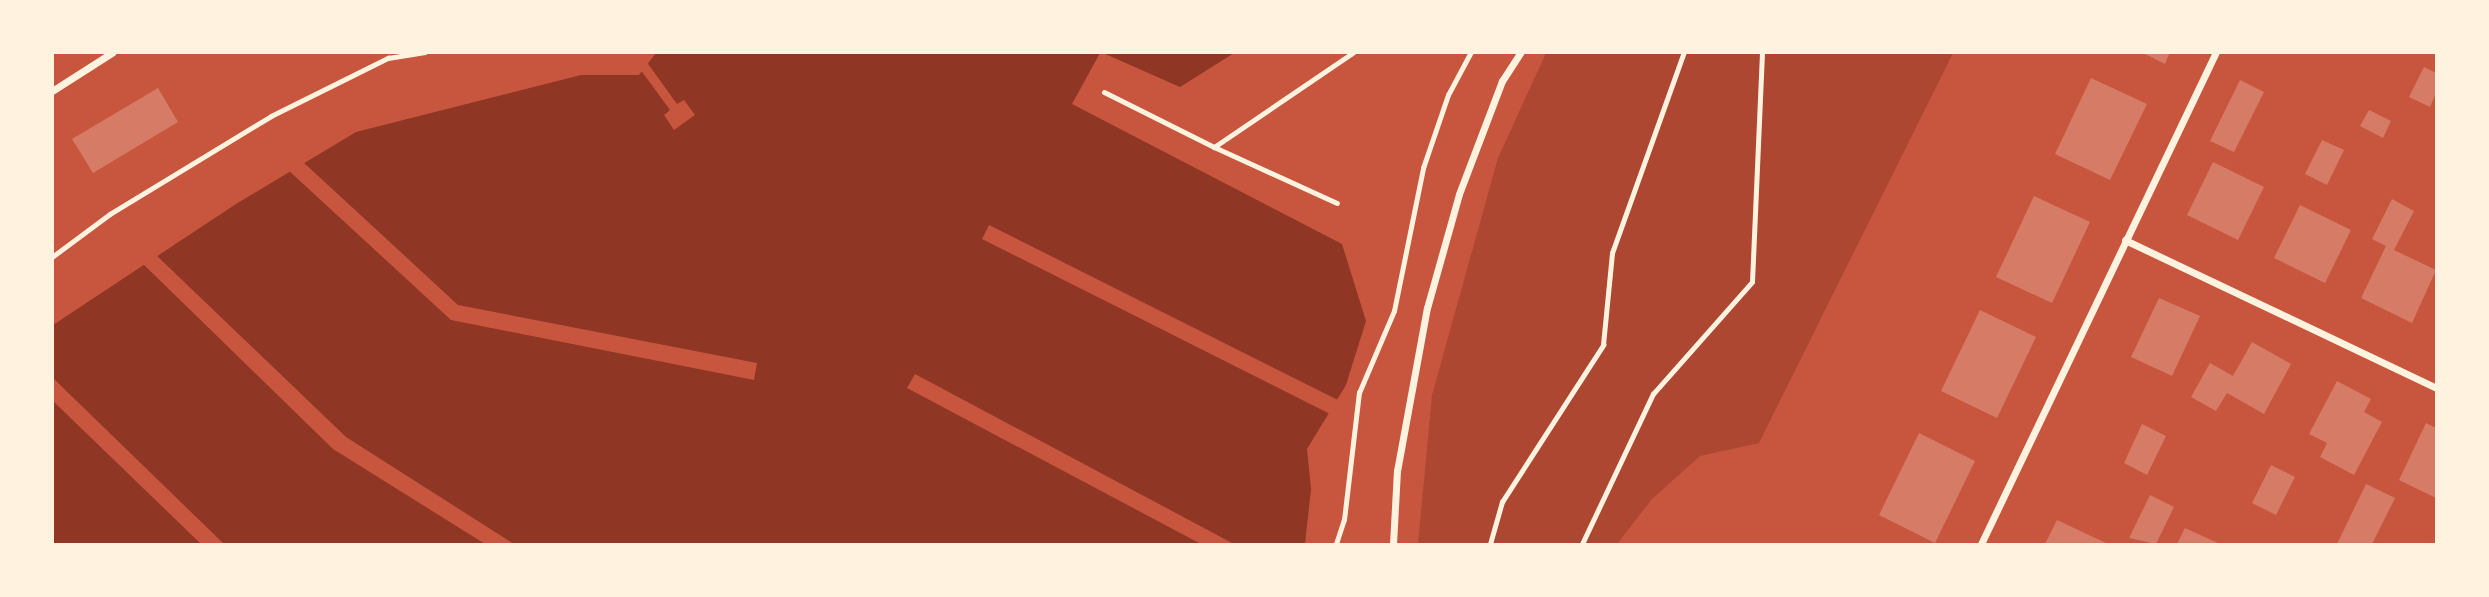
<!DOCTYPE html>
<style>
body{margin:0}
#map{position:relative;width:2489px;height:597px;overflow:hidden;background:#c8553d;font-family:Inter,sans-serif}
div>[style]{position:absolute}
.green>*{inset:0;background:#ae4732}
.water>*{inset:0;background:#8f3625}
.pier>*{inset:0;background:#c8553d}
.building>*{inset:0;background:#d67c66}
.path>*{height:4.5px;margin:-2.25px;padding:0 2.25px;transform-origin:2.25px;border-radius:2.25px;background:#fff3e0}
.service>*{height:5px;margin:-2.5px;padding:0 2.5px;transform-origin:2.5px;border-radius:2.5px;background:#fff3e0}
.minor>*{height:7px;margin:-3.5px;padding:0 3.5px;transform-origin:3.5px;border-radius:3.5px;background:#fff3e0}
span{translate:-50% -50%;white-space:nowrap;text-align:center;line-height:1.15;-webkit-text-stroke:7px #fff3e0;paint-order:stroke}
.frame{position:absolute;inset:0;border:54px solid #fff3e0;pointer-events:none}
</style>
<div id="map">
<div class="green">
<div style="clip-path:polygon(1546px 53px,1953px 53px,1759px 443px,1700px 456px,1652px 499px,1617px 544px,1418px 544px,1432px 395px,1498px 158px)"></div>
</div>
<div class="water">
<div style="clip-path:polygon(656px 53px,1100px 53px,1072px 104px,1342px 244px,1366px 321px,1346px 385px,1307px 449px,1311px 489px,1305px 544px,53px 544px,53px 325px,236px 204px,356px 132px,581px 75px,639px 75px)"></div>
<div style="clip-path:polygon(1103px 53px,1234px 53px,1180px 87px)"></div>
</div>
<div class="pier">
<div style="clip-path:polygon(646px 61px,677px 104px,684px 100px,695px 115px,674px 130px,664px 115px,670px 110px,640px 69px)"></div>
<div style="clip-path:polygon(302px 161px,458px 305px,757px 363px,754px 380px,451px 320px,287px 169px)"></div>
<div style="clip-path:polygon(989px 225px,1340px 401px,1332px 415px,982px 239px)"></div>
<div style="clip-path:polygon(155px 254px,346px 437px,514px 544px,485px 544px,333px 449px,141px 262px)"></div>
<div style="clip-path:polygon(915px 374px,1234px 544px,1201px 544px,907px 388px)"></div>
<div style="clip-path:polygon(53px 378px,224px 544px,201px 544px,53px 401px)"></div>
</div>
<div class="building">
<div style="clip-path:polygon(2141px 52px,2170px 52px,2165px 64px)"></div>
<div style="clip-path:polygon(2424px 67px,2436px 73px,2436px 93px,2430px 107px,2409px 97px)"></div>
<div style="clip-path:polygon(2091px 78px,2147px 104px,2110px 180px,2055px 154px)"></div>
<div style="clip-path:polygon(2240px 80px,2264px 92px,2234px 152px,2210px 141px)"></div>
<div style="clip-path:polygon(158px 88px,178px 122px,93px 173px,72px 139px)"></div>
<div style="clip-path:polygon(2369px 110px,2391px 121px,2383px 138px,2360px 126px)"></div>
<div style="clip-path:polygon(2322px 140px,2344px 150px,2327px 185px,2305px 174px)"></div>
<div style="clip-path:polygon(2213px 162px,2264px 187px,2238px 240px,2187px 215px)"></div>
<div style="clip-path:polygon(2034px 196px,2090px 222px,2052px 303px,1996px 277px)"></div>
<div style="clip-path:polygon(2392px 199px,2414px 211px,2394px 250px,2436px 270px,2412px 323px,2361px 298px,2386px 246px,2372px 239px)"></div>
<div style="clip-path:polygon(2300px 205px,2351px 230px,2325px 283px,2274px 258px)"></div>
<div style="clip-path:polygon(2159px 298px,2200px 316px,2172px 376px,2131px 357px)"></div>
<div style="clip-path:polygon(1980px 310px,2036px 337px,1997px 418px,1941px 391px)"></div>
<div style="clip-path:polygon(2252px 342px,2291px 364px,2264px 414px,2227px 393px,2216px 411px,2191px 397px,2210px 363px,2233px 376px)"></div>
<div style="clip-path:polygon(2337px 381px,2371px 399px,2364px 412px,2382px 422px,2354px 475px,2320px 457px,2327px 443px,2309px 434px)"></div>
<div style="clip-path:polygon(2426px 423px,2436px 428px,2436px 498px,2399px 480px)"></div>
<div style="clip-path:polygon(2142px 424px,2166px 436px,2147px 475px,2124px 463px)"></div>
<div style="clip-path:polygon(1919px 433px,1975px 461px,1935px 543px,1879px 515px)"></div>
<div style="clip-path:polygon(2271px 465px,2295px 477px,2276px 515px,2252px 503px)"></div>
<div style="clip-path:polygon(2366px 484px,2395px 498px,2372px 544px,2337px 544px)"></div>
<div style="clip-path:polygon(2150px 495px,2174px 507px,2156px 544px,2129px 538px)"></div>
<div style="clip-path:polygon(2057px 520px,2108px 544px,2045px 544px)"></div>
<div style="clip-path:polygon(2185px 528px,2220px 544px,2177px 544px)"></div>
</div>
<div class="path">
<div style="left:52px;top:257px;width:72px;rotate:-36.6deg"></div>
<div style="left:110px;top:214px;width:188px;rotate:-31.3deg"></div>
<div style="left:271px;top:116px;width:131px;rotate:-26.4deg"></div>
<div style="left:388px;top:58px;width:37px;rotate:-9deg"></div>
<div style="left:1336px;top:544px;width:25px;rotate:-72deg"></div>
<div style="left:1344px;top:520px;width:128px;rotate:-83.3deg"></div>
<div style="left:1359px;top:393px;width:89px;rotate:-66.9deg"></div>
<div style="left:1394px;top:311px;width:146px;rotate:-78.5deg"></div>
<div style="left:1423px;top:168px;width:77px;rotate:-71.1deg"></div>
<div style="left:1448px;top:95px;width:49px;rotate:-61.9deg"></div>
<div style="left:1490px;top:544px;width:44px;rotate:-74.1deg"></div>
<div style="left:1502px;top:502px;width:187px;rotate:-57.2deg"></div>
<div style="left:1603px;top:345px;width:92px;rotate:-84.4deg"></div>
<div style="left:1612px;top:253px;width:214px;rotate:-70.3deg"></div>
<div style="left:1582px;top:544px;width:166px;rotate:-64.7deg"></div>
<div style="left:1653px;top:394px;width:149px;rotate:-48.5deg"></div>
<div style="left:1752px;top:282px;width:230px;rotate:-87.5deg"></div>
</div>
<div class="service">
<div style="left:1104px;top:92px;width:123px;rotate:26.6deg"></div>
<div style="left:1214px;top:147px;width:169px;rotate:-34.2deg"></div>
<div style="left:1214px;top:147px;width:135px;rotate:24.5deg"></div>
</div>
<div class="minor">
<div style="left:52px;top:91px;width:72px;rotate:-32.6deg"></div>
<div style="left:2125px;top:240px;width:344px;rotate:25.4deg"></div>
<div style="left:1393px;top:544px;width:73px;rotate:-86.9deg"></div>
<div style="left:1397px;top:471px;width:166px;rotate:-79.6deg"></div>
<div style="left:1427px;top:308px;width:118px;rotate:-74.3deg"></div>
<div style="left:1459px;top:194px;width:121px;rotate:-69.2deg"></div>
<div style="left:1502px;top:81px;width:35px;rotate:-57deg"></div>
<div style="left:1981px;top:544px;width:545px;rotate:-64.47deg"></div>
</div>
<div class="frame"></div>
</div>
